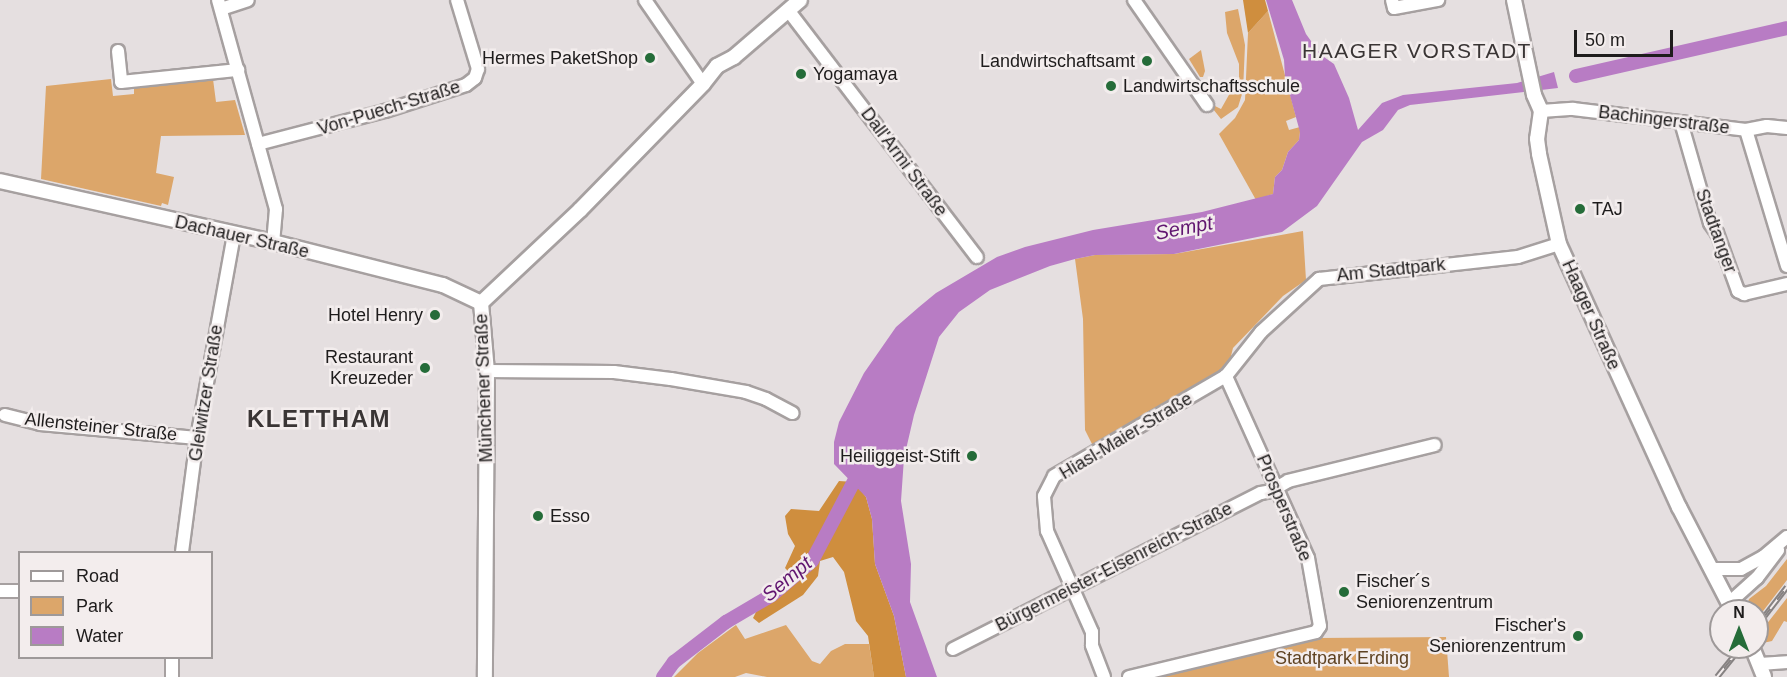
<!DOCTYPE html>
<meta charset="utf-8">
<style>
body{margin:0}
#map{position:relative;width:1787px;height:677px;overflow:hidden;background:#e5dfe0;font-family:Helvetica,sans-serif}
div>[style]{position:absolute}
.green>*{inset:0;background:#dca66a}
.forest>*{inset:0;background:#cf8e3e}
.water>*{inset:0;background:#b87cc4}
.canal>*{height:14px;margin:-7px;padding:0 7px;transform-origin:7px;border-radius:7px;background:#b87cc4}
.roads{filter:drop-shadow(2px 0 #a6a0a0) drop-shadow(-2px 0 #a6a0a0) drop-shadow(0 2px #a6a0a0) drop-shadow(0 -2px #a6a0a0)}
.minor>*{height:12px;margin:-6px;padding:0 6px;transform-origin:6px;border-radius:6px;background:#fff}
.tertiary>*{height:14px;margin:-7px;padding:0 7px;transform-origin:7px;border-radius:7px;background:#fff}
.rail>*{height:6px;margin-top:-3px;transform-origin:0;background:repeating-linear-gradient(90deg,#f3eded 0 11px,#868282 0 22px);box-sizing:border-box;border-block:2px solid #868282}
.dots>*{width:16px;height:16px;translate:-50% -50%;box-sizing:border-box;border:3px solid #f3eded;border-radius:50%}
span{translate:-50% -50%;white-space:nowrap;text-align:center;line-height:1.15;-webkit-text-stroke:5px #f3eded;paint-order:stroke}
.poi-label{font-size:18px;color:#1e1c1c}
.right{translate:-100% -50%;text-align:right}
.left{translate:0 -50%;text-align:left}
.street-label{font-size:18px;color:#1e1c1c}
.park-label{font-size:18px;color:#5e4221}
.water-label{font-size:20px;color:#611670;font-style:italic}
.quarter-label{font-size:21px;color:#3a3535;letter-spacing:1.5px}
.district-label{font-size:24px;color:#3a3535;font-weight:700;letter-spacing:1.5px}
.legend{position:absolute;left:18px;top:551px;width:195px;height:108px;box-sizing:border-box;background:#f3eded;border:2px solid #9e9999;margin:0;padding:8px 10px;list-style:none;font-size:18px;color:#1e1c1c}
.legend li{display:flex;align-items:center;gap:12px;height:30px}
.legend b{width:30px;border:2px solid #9e9999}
.north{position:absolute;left:1709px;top:599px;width:60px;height:60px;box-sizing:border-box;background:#f3eded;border:2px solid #9e9999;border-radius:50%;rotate:0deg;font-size:16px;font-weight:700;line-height:24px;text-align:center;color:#1e1c1c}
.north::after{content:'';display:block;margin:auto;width:21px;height:27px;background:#256c39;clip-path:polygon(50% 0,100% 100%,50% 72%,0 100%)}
.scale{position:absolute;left:1574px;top:30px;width:99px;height:27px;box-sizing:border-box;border:3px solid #1e1c1c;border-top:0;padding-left:8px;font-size:18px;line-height:21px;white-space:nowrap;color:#1e1c1c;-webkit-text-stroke:4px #f3eded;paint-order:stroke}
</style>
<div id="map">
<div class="green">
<div style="clip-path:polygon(1238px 9px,1245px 45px,1243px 91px,1238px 107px,1221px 119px,1213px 109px,1215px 106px,1221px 109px,1230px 93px,1237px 89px,1239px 82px,1239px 64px,1227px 33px,1225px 12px)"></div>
<div style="clip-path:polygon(1268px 11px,1296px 117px,1286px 121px,1289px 130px,1300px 127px,1300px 132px,1299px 140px,1288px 152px,1282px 170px,1275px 177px,1273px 194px,1256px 200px,1219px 134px,1235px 118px,1245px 100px,1248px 33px)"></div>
<div style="clip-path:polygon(1201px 50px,1205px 71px,1203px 77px,1200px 77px,1189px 59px)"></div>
<div style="clip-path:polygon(111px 79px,113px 96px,134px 94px,134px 87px,213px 79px,216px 102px,235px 100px,245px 135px,161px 136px,156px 173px,174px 177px,168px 205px,162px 203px,161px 206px,41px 179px,46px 86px)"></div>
<div style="clip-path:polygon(1303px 231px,1306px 280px,1283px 296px,1233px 348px,1227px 372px,1095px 450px,1085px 430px,1083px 319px,1075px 259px,1095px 255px,1174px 254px)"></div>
<div style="clip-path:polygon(1787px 559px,1787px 580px,1757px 619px,1757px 611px,1746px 609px,1749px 599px,1766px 586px)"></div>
<div style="clip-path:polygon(1787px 598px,1787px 622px,1784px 621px,1772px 641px,1763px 643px,1758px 635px)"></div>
<div style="clip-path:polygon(736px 625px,745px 639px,786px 625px,812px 661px,820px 664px,831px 651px,845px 644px,869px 644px,874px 677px,767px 677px,746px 673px,735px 677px,674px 677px,698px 653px)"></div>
<div style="clip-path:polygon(1446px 637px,1449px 677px,1155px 677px,1318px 638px)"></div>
</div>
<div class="forest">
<div style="clip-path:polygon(1243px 0,1265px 0,1268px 11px,1248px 33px)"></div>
<div style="clip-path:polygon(839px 481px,854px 482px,866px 497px,872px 519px,875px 564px,894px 616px,906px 677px,874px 677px,868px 636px,856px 621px,844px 572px,833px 557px,820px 561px,818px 576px,803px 595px,759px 623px,753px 618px,758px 608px,796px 579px,785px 568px,795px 546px,788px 534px,785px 516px,791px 509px,819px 511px)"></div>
</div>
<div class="water">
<div style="clip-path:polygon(1266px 0,1292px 0,1306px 34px,1321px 55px,1334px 64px,1349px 98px,1358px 130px,1382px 103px,1403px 95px,1517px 83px,1554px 72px,1558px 88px,1410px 105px,1398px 110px,1383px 130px,1362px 142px,1317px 206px,1282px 232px,1174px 254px,1095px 255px,1075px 259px,1050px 266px,990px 290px,959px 312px,939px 337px,914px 415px,904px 458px,901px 501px,911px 564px,910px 602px,937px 677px,906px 677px,894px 616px,875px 564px,872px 519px,866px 497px,834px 464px,834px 442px,839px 422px,864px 373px,896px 327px,919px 307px,936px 293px,997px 257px,1025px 247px,1093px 230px,1202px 212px,1273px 194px,1275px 177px,1282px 170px,1288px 152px,1299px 140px,1300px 132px,1285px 77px,1284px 60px)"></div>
</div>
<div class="canal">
<div style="left:1576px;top:76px;width:216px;rotate:-12.8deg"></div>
<div style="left:663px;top:677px;width:19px;rotate:-54deg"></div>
<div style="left:674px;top:662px;width:66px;rotate:-37.6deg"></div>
<div style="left:726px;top:622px;width:53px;rotate:-30.4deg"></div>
<div style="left:772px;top:595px;width:52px;rotate:-40.4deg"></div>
<div style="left:812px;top:561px;width:107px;rotate:-62.2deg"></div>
</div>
<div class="roads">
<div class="minor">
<div style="left:218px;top:0;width:217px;rotate:74.5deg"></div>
<div style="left:276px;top:209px;width:33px;rotate:95deg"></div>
<div style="left:645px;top:0;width:102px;rotate:55.4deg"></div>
<div style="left:1134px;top:0;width:128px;rotate:55.2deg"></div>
<div style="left:1392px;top:0;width:8px;rotate:76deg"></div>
<div style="left:1394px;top:8px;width:45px;rotate:-10.3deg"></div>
<div style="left:221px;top:9px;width:28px;rotate:-18deg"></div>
<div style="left:788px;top:10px;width:311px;rotate:52.6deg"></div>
<div style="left:118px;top:51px;width:31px;rotate:84deg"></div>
<div style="left:121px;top:82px;width:118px;rotate:-5.9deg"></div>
<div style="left:1541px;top:111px;width:32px;rotate:-4deg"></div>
<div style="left:1573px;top:109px;width:174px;rotate:6.9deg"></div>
<div style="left:1746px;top:130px;width:21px;rotate:-11deg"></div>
<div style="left:1767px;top:126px;width:20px;rotate:6deg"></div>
<div style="left:1681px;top:122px;width:105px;rotate:74deg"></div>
<div style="left:1710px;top:223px;width:12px;rotate:55deg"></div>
<div style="left:1717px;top:233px;width:62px;rotate:70.1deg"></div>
<div style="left:1738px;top:291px;width:7px;rotate:27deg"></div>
<div style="left:1744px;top:294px;width:44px;rotate:-13.1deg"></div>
<div style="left:1746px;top:130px;width:142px;rotate:73.2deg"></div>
<div style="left:258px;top:144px;width:131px;rotate:-14.6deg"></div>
<div style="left:385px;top:111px;width:85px;rotate:-17.8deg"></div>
<div style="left:466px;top:85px;width:11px;rotate:-38deg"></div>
<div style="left:475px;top:78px;width:9px;rotate:-72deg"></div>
<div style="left:478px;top:69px;width:72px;rotate:-106.9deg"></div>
<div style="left:487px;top:371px;width:127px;rotate:0.5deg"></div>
<div style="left:614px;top:372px;width:57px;rotate:7deg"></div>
<div style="left:671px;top:379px;width:76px;rotate:9.8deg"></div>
<div style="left:746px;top:392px;width:21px;rotate:19deg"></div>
<div style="left:766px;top:399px;width:30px;rotate:28deg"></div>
<div style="left:5px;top:415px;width:36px;rotate:14deg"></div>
<div style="left:40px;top:424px;width:158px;rotate:5.1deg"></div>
<div style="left:182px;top:552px;width:115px;rotate:-82.5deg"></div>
<div style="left:197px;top:438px;width:206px;rotate:-79.7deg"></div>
<div style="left:1711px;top:569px;width:30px"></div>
<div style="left:1741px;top:569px;width:25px;rotate:-29deg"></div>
<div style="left:1763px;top:557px;width:31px;rotate:-40deg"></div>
<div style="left:0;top:591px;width:20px"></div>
<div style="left:1729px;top:603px;width:38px;rotate:-42deg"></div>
<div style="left:1757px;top:578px;width:35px;rotate:-53deg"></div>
<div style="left:953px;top:649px;width:345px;rotate:-26.9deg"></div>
<div style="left:1261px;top:493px;width:10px;rotate:-11deg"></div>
<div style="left:1271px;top:491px;width:20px;rotate:-30deg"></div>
<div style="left:1288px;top:481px;width:151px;rotate:-13.8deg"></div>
<div style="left:172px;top:658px;width:19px;rotate:90deg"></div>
<div style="left:1760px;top:664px;width:27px;rotate:-4deg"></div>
<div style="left:1104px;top:677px;width:34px;rotate:-111deg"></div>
<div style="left:1092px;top:645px;width:13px;rotate:-90deg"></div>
<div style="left:1092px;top:632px;width:111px;rotate:-114deg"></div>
<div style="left:1047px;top:531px;width:35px;rotate:-95deg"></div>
<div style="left:1044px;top:496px;width:22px;rotate:-63deg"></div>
<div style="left:1054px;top:476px;width:199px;rotate:-30.2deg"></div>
<div style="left:1226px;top:376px;width:56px;rotate:-51.5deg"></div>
<div style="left:1261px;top:332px;width:79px;rotate:-42.4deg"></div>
<div style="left:1319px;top:279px;width:200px;rotate:-6.3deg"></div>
<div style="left:1518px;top:257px;width:43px;rotate:-17.6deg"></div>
<div style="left:1129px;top:677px;width:192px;rotate:-13.5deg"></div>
<div style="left:1316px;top:632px;width:7px;rotate:-56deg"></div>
<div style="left:1320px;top:626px;width:69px;rotate:-100deg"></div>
<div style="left:1308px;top:558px;width:200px;rotate:-114.3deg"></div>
</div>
<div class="tertiary">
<div style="left:1514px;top:0;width:97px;rotate:78.1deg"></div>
<div style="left:1534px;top:95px;width:17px;rotate:66deg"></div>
<div style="left:1541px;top:111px;width:28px;rotate:98deg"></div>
<div style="left:1537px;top:139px;width:15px;rotate:82deg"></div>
<div style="left:1539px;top:154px;width:92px;rotate:77.5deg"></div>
<div style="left:1559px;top:244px;width:289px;rotate:65.5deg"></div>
<div style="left:1679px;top:507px;width:117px;rotate:62.6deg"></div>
<div style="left:0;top:181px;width:280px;rotate:12.6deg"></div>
<div style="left:273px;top:242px;width:175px;rotate:14.2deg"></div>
<div style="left:443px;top:285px;width:42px;rotate:25.3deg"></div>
<div style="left:481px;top:303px;width:136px;rotate:-43.2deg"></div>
<div style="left:580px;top:210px;width:176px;rotate:-45.7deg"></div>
<div style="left:703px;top:84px;width:23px;rotate:-52deg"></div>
<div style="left:717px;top:66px;width:19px;rotate:-28deg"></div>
<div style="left:734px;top:57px;width:87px;rotate:-40.8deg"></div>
<div style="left:481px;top:303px;width:68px;rotate:85deg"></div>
<div style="left:487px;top:371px;width:306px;rotate:90.4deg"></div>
<div style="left:1752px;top:647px;width:32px;rotate:68deg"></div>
</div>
</div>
<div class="rail">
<div style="left:1757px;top:626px;width:49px;rotate:-52.4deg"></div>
<div style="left:1717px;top:677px;width:38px;rotate:-51deg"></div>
</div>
<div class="dots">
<div style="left:650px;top:58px;background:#256c39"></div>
<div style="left:1147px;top:61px;background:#256c39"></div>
<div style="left:801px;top:74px;background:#256c39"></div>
<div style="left:1111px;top:86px;background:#256c39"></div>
<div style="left:1580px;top:209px;background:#256c39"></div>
<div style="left:435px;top:315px;background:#256c39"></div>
<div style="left:425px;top:368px;background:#256c39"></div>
<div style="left:972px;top:456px;background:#256c39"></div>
<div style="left:538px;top:516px;background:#256c39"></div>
<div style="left:1344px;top:592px;background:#256c39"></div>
<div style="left:1578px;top:636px;background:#256c39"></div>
</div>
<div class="poi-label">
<span class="right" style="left:638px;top:58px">Hermes PaketShop</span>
<span class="right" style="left:1135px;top:61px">Landwirtschaftsamt</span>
<span class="left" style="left:813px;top:74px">Yogamaya</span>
<span class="left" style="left:1123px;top:86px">Landwirtschaftsschule</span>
<span class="left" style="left:1592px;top:209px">TAJ</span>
<span class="right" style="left:423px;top:315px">Hotel Henry</span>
<span class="right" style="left:413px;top:368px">Restaurant<br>Kreuzeder</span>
<span class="right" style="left:960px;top:456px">Heiliggeist-Stift</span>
<span class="left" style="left:550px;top:516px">Esso</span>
<span class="left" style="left:1356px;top:592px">Fischer´s<br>Seniorenzentrum</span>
<span class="right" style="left:1566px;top:636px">Fischer's<br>Seniorenzentrum</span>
</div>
<div class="street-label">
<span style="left:389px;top:108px;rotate:-17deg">Von-Puech-Straße</span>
<span style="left:1664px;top:120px;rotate:7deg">Bachingerstraße</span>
<span style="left:904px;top:162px;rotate:53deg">Dall'Armi Straße</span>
<span style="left:1716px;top:231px;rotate:70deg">Stadtanger</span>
<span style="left:242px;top:237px;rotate:13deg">Dachauer Straße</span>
<span style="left:1391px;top:270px;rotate:-6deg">Am Stadtpark</span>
<span style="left:1591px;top:315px;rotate:66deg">Haager Straße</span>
<span style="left:484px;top:388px;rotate:-92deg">Münchener Straße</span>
<span style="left:206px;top:393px;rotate:-81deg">Gleiwitzer Straße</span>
<span style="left:101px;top:427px;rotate:6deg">Allensteiner Straße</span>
<span style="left:1126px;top:436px;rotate:-31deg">Hiasl-Maier-Straße</span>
<span style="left:1284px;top:508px;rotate:67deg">Prosperstraße</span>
<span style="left:1114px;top:567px;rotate:-27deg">Bürgermeister-Eisenreich-Straße</span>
</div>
<div class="park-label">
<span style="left:1342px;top:658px">Stadtpark Erding</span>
</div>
<div class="water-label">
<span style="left:1184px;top:228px;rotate:-11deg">Sempt</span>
<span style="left:787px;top:579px;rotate:-40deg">Sempt</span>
</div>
<div class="quarter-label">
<span style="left:1417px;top:51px">HAAGER VORSTADT</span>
</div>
<div class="district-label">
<span style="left:319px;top:419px">KLETTHAM</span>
</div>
<ul class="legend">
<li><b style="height:8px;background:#fff"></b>Road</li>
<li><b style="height:16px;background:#dca66a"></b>Park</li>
<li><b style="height:16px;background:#b87cc4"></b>Water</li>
</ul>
<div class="north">N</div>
<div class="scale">50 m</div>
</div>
